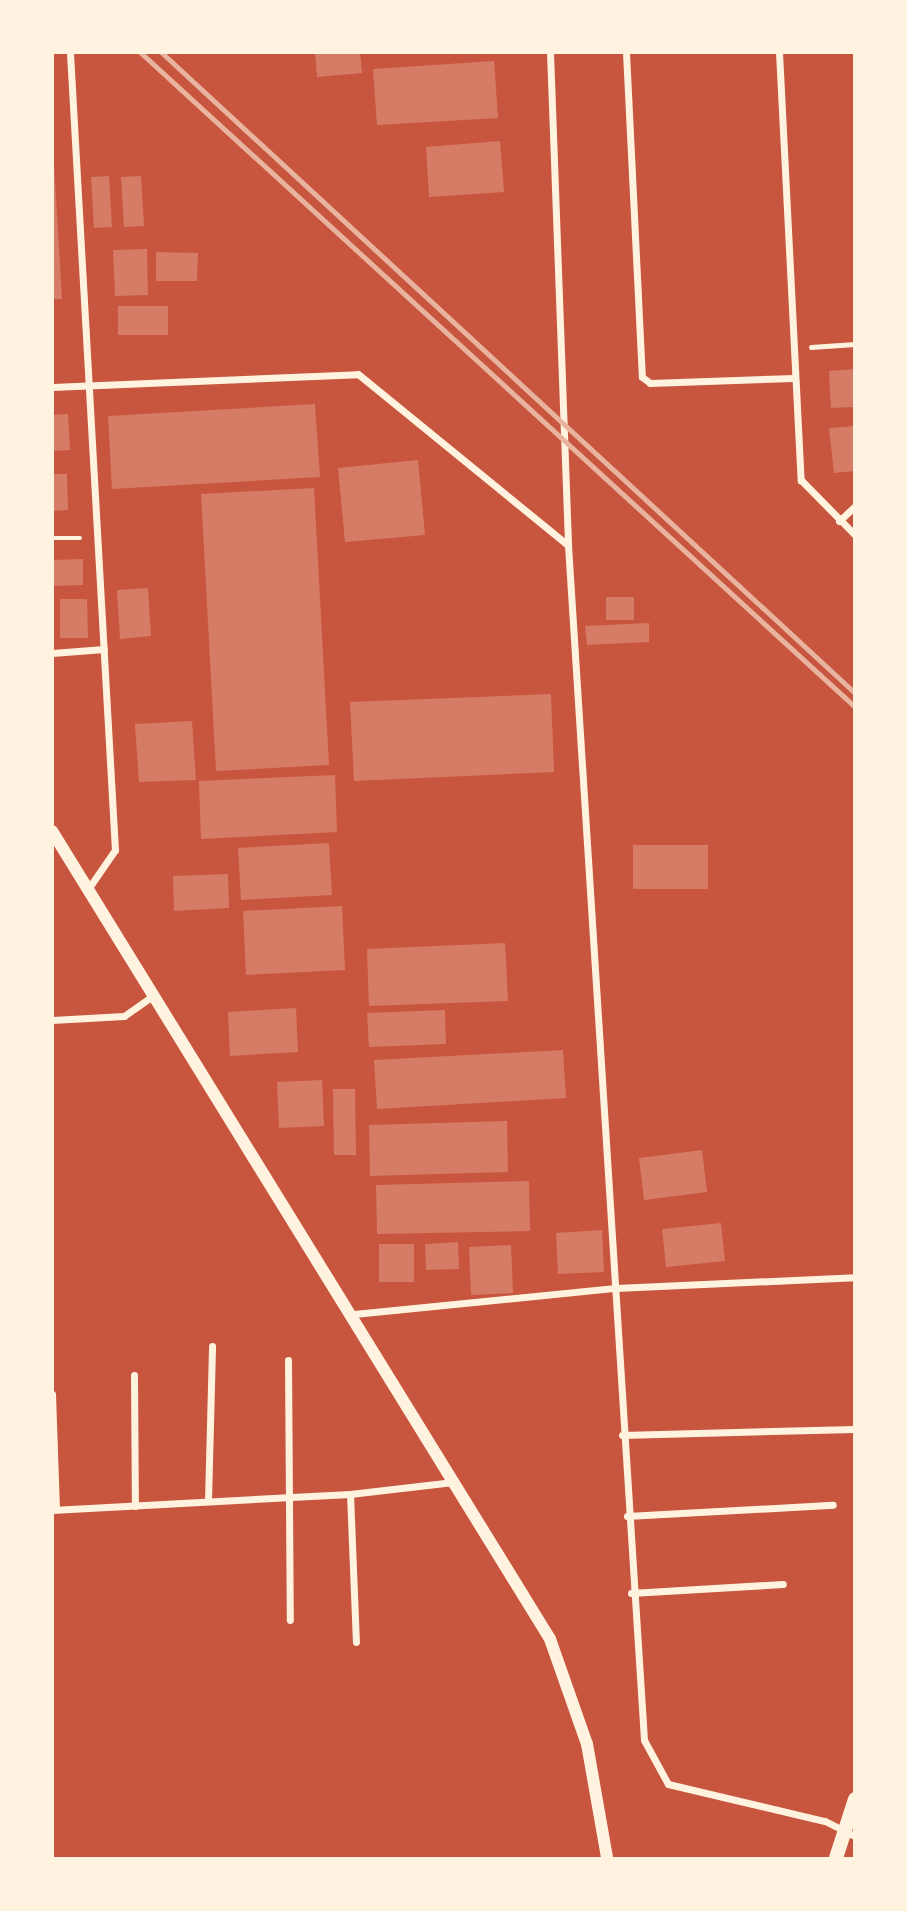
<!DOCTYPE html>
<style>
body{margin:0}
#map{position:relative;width:907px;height:1911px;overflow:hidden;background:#c8553d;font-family:Overpass,sans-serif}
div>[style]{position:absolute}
.building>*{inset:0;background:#d67c66}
.path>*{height:4.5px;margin:-2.25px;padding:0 2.25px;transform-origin:2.25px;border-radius:2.25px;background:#fff3e0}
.minor>*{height:7px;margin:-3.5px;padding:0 3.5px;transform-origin:3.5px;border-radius:3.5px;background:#fff3e0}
.tertiary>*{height:12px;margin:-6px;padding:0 6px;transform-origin:6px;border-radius:6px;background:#fff3e0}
.secondary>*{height:14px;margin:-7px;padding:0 7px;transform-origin:7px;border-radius:7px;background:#fff3e0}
.rail>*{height:5px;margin:-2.5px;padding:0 2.5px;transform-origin:2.5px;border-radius:2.5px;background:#e9b49f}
span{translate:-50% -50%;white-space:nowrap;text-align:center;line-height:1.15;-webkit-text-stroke:5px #fff3e0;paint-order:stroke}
.frame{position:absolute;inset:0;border:54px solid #fff3e0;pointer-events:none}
</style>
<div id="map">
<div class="building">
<div style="clip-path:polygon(315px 52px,360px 52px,362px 73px,317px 77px)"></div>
<div style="clip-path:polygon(494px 61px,498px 118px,377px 125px,373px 69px)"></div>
<div style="clip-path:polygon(52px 129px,62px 299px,52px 299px)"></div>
<div style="clip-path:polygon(500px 141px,504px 192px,429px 197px,426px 147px)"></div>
<div style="clip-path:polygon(109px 176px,112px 227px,94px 228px,91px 177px)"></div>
<div style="clip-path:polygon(141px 176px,144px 226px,124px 227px,121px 177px)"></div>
<div style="clip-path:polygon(147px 249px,148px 295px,115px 296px,113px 250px)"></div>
<div style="clip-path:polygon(156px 252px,198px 253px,197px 281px,156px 281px)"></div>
<div style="clip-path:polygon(118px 306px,168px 306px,168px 335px,118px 335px)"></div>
<div style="clip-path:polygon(854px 369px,855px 407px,831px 408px,829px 371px)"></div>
<div style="clip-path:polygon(315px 404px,320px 477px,112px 489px,108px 416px)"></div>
<div style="clip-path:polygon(68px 414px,70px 450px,52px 451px,52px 415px)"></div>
<div style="clip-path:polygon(855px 426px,855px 471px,834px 473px,829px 428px)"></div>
<div style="clip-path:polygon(418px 460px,425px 535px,345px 542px,338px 468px)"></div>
<div style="clip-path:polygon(52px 474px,67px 474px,68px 510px,52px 511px)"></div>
<div style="clip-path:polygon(314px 488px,329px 765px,216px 771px,201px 494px)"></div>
<div style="clip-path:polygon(83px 559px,83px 585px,52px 586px,52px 560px)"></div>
<div style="clip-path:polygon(148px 588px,151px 636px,120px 639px,117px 590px)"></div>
<div style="clip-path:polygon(606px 597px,634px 597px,634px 620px,606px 620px)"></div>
<div style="clip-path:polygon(60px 599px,87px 599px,88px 638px,60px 638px)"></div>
<div style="clip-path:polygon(649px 623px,649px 642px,587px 645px,585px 626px)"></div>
<div style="clip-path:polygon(551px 694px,554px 772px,354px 781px,350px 702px)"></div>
<div style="clip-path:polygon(192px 721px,196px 780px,139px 782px,135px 724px)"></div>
<div style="clip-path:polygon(335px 775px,337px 832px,201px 839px,199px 781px)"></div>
<div style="clip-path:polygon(329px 843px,332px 895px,241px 900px,238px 848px)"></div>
<div style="clip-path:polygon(633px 845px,708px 845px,708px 889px,633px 889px)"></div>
<div style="clip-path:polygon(228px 874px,229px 908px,174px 911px,173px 876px)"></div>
<div style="clip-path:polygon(342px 906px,345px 970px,246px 975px,243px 911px)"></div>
<div style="clip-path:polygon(505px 943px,508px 1001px,369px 1006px,367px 949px)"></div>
<div style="clip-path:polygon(296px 1008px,298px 1052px,230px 1056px,228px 1012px)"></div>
<div style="clip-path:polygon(445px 1010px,446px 1044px,369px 1047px,367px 1013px)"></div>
<div style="clip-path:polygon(563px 1050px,566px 1098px,377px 1109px,374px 1060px)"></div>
<div style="clip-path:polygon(322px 1080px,324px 1126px,279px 1128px,277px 1082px)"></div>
<div style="clip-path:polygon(333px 1089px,355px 1089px,356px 1155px,334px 1155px)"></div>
<div style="clip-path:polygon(507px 1121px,508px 1172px,370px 1176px,369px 1125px)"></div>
<div style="clip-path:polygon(702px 1150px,707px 1192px,644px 1200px,639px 1158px)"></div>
<div style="clip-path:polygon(529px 1181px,530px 1231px,377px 1234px,376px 1185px)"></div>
<div style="clip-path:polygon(721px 1223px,725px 1261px,666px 1267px,662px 1229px)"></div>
<div style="clip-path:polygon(602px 1230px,604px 1272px,558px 1274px,556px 1233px)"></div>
<div style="clip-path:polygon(458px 1242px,459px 1269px,426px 1270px,425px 1244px)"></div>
<div style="clip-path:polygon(379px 1244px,414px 1244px,414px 1282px,379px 1282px)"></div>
<div style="clip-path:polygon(511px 1245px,513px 1293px,471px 1295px,469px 1247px)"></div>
</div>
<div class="path">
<div style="left:811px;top:347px;width:44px;rotate:-3.9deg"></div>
<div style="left:52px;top:538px;width:28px"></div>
</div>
<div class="minor">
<div style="left:550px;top:52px;width:493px;rotate:87.9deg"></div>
<div style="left:568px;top:545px;width:1197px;rotate:86.36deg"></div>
<div style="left:644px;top:1740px;width:50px;rotate:61.4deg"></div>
<div style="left:668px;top:1784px;width:161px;rotate:13.3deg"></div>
<div style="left:825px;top:1821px;width:34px;rotate:27deg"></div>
<div style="left:626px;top:52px;width:325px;rotate:87.2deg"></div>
<div style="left:642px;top:377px;width:10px;rotate:37deg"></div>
<div style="left:650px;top:383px;width:145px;rotate:-2deg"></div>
<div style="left:779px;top:52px;width:429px;rotate:87.1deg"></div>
<div style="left:801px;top:480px;width:77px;rotate:45.5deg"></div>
<div style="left:70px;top:53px;width:798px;rotate:86.77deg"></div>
<div style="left:115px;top:850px;width:47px;rotate:124.7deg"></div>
<div style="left:52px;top:387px;width:306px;rotate:-2.4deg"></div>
<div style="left:358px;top:374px;width:271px;rotate:39.2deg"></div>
<div style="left:839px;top:521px;width:22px;rotate:-43deg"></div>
<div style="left:52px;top:653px;width:52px;rotate:-4.4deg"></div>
<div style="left:52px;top:1020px;width:72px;rotate:-3.2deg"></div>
<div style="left:124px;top:1016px;width:35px;rotate:-35deg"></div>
<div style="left:354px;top:1314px;width:263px;rotate:-5.7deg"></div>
<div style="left:616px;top:1288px;width:239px;rotate:-2.6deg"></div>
<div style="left:288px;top:1360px;width:260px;rotate:89.6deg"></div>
<div style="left:134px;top:1375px;width:131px;rotate:89.6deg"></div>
<div style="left:52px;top:1394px;width:115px;rotate:88deg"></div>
<div style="left:622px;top:1435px;width:233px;rotate:-1.5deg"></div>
<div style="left:350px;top:1494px;width:148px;rotate:87.7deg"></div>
<div style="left:208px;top:1501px;width:155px;rotate:-88.5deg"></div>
<div style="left:52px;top:1510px;width:298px;rotate:-3.1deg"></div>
<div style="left:350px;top:1494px;width:104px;rotate:-6.6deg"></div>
<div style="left:627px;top:1516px;width:206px;rotate:-3.1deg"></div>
<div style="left:631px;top:1593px;width:152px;rotate:-3.4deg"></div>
</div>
<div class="tertiary">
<div style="left:52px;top:831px;width:949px;rotate:58.35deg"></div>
<div style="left:550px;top:1639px;width:111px;rotate:70.6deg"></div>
<div style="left:587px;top:1744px;width:116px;rotate:80deg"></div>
</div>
<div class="secondary">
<div style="left:836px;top:1858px;width:62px;rotate:-72.1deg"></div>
</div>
<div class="rail">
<div style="left:140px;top:52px;width:970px;rotate:42.49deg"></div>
<div style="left:161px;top:52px;width:945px;rotate:42.73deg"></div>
</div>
<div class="frame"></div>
</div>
